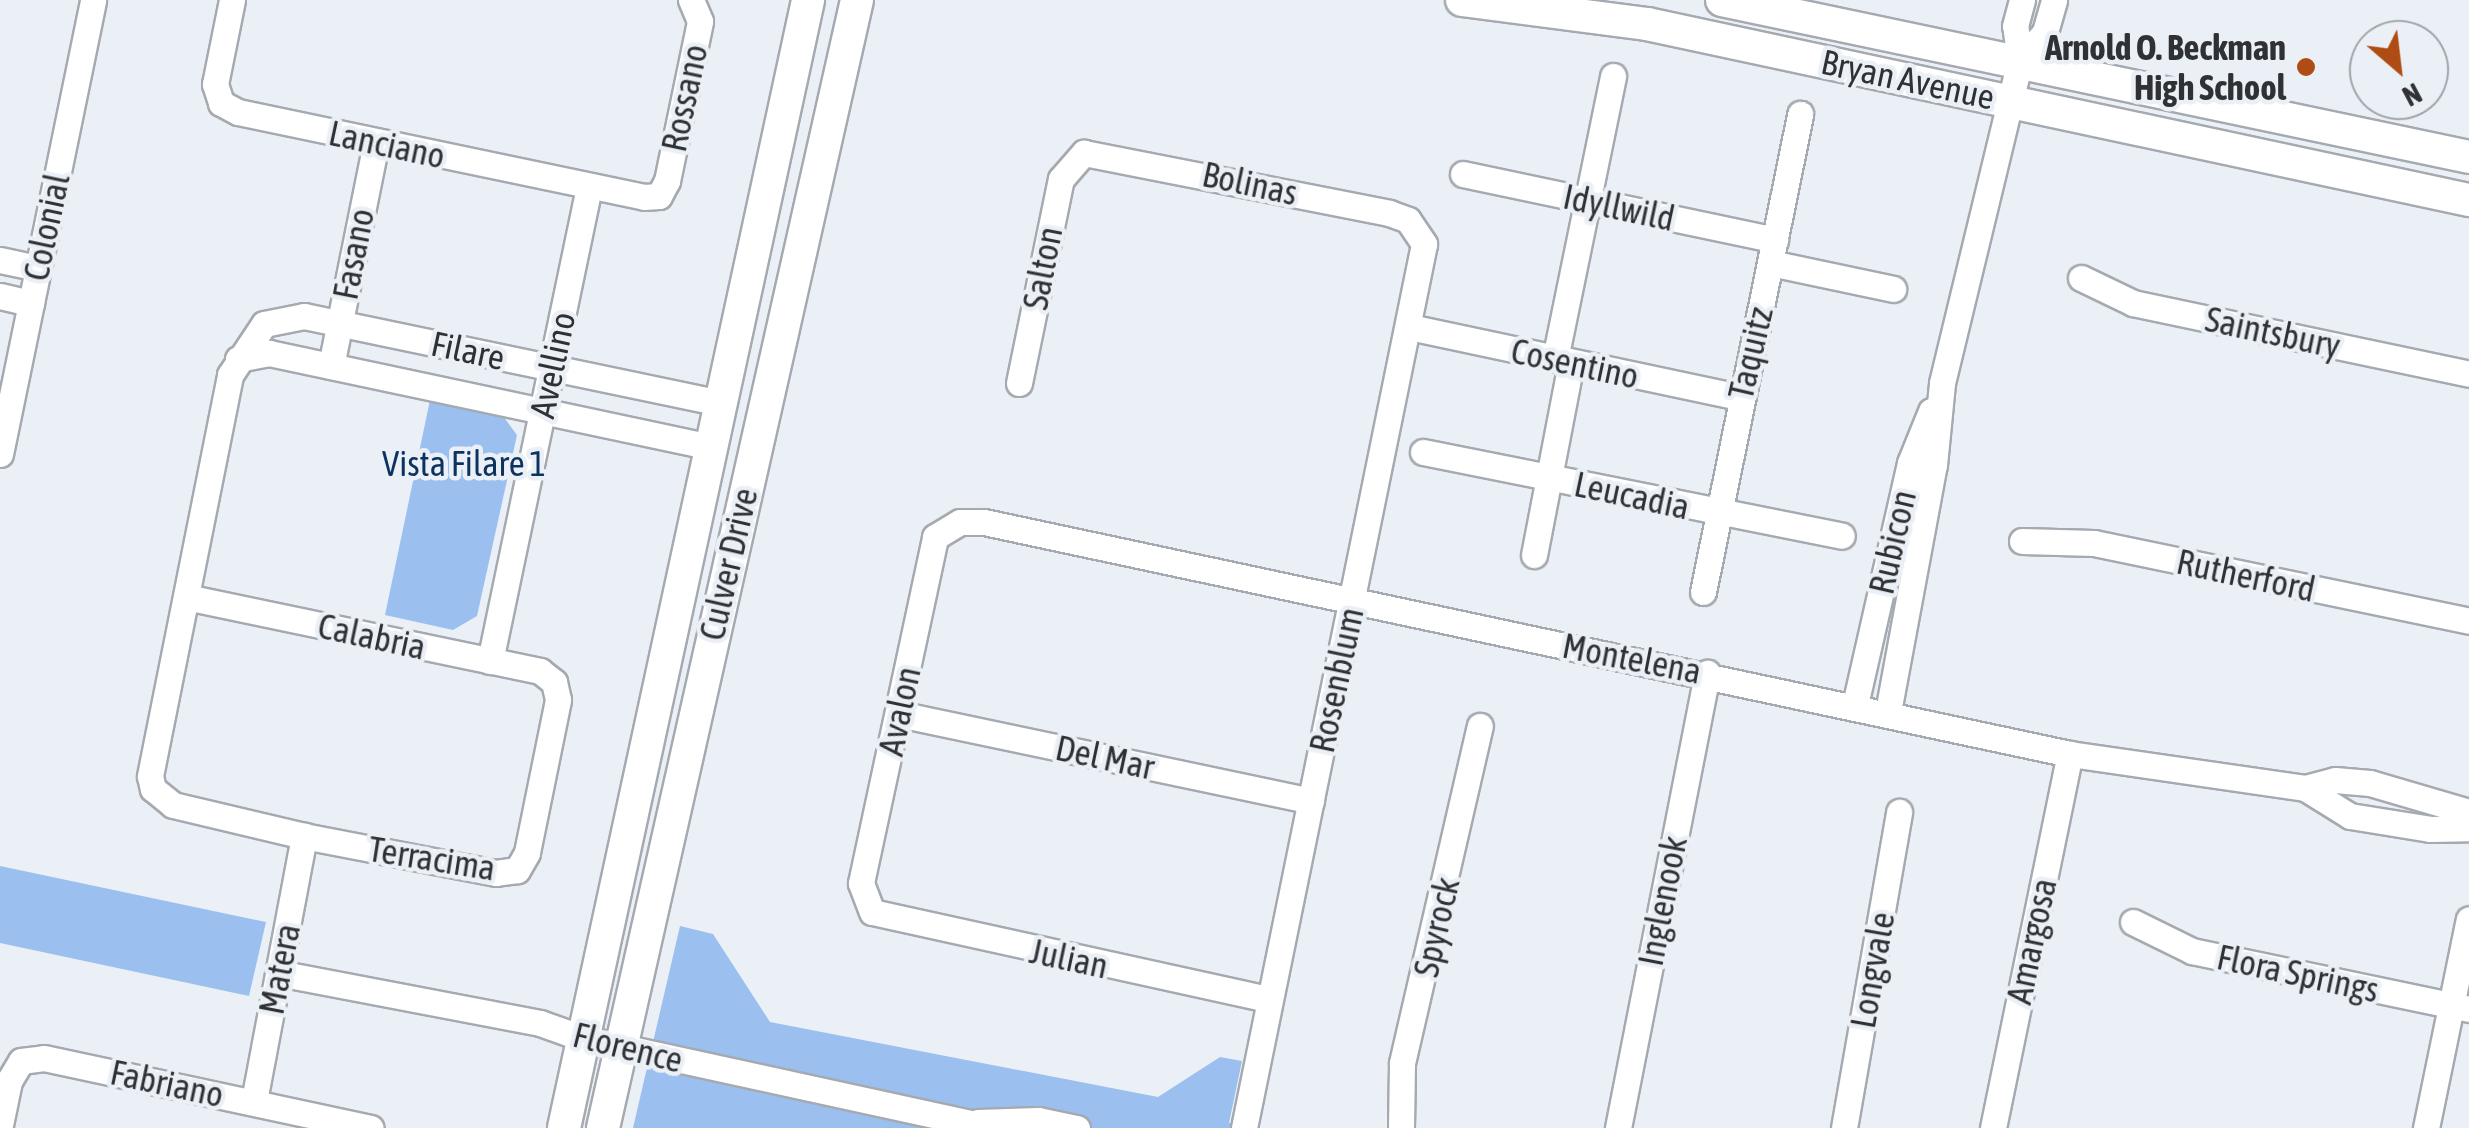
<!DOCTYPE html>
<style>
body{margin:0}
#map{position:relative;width:2469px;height:1128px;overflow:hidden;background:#ebf0f7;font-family:"Asap Condensed",sans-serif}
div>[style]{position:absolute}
.green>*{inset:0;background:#9bbfee}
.roads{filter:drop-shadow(2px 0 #a5aab0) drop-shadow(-2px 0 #a5aab0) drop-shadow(0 2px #a5aab0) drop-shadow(0 -2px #a5aab0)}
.minor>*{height:25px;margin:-12.5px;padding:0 12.5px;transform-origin:12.5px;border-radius:12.5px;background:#fff}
.major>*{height:32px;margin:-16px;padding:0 16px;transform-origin:16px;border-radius:16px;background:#fff}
.dots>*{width:28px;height:28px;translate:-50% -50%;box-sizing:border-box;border:5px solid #ebf0f7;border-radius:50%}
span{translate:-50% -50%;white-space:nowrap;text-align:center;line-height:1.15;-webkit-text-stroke:9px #ebf0f7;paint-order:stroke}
.poi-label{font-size:35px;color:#303134;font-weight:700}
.right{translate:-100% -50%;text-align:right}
.street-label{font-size:35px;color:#303134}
.park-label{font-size:35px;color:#0c325f}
.north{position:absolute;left:2349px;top:20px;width:100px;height:100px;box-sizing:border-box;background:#ebf0f7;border:2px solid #a0a4a9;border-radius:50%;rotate:152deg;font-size:28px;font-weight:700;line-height:40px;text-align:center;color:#303134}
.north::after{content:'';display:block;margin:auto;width:35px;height:45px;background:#af4c13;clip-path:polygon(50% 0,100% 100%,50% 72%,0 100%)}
</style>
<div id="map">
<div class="green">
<div style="clip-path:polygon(430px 400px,503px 416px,517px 435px,477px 616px,453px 630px,385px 615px)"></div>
<div style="clip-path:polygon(0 866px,266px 922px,249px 996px,0 943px)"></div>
<div style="clip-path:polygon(680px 926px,713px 934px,770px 1022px,1158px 1097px,1220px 1057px,1242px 1061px,1229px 1123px,1252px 1128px,633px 1128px)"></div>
</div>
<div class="roads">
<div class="minor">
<div style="left:232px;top:0;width:86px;rotate:101.4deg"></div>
<div style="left:215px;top:84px;width:20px;rotate:72deg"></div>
<div style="left:221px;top:103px;width:19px;rotate:28deg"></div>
<div style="left:238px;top:112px;width:415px;rotate:11.8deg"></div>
<div style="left:644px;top:197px;width:15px;rotate:-4deg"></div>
<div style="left:659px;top:196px;width:17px;rotate:-62deg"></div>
<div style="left:667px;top:181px;width:163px;rotate:-78.3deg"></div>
<div style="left:700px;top:21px;width:23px;rotate:-113deg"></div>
<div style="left:2020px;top:60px;width:38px;rotate:-48deg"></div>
<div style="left:2045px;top:32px;width:33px;rotate:-74deg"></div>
<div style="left:1463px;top:174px;width:319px;rotate:11.9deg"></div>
<div style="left:0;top:260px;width:39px;rotate:12deg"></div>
<div style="left:1771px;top:263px;width:125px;rotate:12deg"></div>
<div style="left:2081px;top:278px;width:58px;rotate:25.7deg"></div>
<div style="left:2133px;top:303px;width:343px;rotate:11.9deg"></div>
<div style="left:0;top:296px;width:32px;rotate:13deg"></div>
<div style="left:1410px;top:327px;width:337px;rotate:12deg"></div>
<div style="left:238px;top:359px;width:32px;rotate:-11deg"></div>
<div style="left:269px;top:353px;width:448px;rotate:12deg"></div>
<div style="left:1555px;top:359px;width:289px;rotate:-78.4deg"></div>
<div style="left:331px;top:366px;width:228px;rotate:-78.6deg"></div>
<div style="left:1019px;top:383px;width:208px;rotate:-78.4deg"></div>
<div style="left:1061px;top:179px;width:35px;rotate:-49deg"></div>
<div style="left:1084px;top:153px;width:311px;rotate:11.1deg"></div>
<div style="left:1389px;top:213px;width:20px;rotate:20deg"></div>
<div style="left:1408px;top:220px;width:29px;rotate:56deg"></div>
<div style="left:1424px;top:244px;width:902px;rotate:101.51deg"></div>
<div style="left:1423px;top:452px;width:427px;rotate:11.3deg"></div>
<div style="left:0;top:454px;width:463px;rotate:-78.4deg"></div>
<div style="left:2022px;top:541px;width:72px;rotate:1.6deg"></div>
<div style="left:2094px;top:543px;width:383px;rotate:11.7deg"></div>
<div style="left:1534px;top:555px;width:196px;rotate:-79.1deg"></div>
<div style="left:1703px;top:592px;width:488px;rotate:-78.5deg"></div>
<div style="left:186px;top:597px;width:362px;rotate:11.8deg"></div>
<div style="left:540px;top:671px;width:18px;rotate:38deg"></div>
<div style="left:554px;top:682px;width:18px;rotate:77deg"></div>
<div style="left:558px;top:700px;width:156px;rotate:101.5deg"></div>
<div style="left:527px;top:853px;width:20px;rotate:120deg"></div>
<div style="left:517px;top:870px;width:21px;rotate:172deg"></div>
<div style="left:496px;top:873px;width:196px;rotate:-169.1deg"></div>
<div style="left:304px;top:836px;width:135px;rotate:-166.7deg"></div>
<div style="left:173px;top:805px;width:26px;rotate:-141deg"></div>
<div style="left:153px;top:789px;width:13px;rotate:-103deg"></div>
<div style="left:150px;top:776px;width:409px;rotate:-78.7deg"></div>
<div style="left:230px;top:375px;width:61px;rotate:-56.3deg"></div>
<div style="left:264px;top:324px;width:41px;rotate:-11.3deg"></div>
<div style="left:304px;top:316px;width:422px;rotate:11.8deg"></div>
<div style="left:490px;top:661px;width:485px;rotate:-78.2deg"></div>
<div style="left:1855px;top:705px;width:248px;rotate:-77.2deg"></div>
<div style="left:1910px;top:463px;width:56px;rotate:-68deg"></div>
<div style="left:1888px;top:712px;width:251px;rotate:-79.5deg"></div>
<div style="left:1934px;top:465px;width:82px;rotate:-84.4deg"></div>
<div style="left:1942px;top:383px;width:332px;rotate:-76.4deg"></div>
<div style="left:2020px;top:60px;width:34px;rotate:-98deg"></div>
<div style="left:2015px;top:26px;width:27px;rotate:-75deg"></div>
<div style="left:899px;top:714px;width:421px;rotate:11.9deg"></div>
<div style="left:2305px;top:788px;width:31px;rotate:-15deg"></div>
<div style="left:2335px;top:780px;width:35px;rotate:5deg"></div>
<div style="left:2370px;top:783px;width:103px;rotate:16.3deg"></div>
<div style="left:2133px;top:922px;width:66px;rotate:26.2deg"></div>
<div style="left:2192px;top:951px;width:283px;rotate:11.8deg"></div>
<div style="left:278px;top:973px;width:267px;rotate:10.8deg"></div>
<div style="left:540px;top:1023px;width:48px;rotate:19.6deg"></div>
<div style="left:585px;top:1039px;width:419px;rotate:12.3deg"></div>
<div style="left:1268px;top:999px;width:405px;rotate:-167.6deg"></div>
<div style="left:872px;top:912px;width:31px;rotate:-111deg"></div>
<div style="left:861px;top:883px;width:354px;rotate:-77.9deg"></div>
<div style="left:935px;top:537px;width:29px;rotate:-31deg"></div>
<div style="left:960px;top:522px;width:24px"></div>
<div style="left:984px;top:522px;width:1111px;rotate:12.06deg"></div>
<div style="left:2070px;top:754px;width:237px;rotate:8.2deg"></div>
<div style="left:2305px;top:788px;width:53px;rotate:31.9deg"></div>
<div style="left:2350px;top:816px;width:81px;rotate:9.2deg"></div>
<div style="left:2430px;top:829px;width:39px;rotate:-1deg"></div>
<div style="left:254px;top:1101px;width:270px;rotate:-79.3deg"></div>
<div style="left:978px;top:1122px;width:60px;rotate:-1.9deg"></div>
<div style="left:1038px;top:1120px;width:40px;rotate:12deg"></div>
<div style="left:0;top:1125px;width:45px;rotate:-78.4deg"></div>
<div style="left:9px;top:1081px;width:23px;rotate:-59deg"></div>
<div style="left:21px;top:1061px;width:23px;rotate:-7deg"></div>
<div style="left:44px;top:1058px;width:334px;rotate:12.1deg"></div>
<div style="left:1401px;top:1128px;width:65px;rotate:-89.1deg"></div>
<div style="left:1402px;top:1063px;width:346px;rotate:-77deg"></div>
<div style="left:1618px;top:1128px;width:464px;rotate:-78.9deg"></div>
<div style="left:1844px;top:1128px;width:321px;rotate:-80.1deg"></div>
<div style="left:1993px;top:1128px;width:382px;rotate:-78.4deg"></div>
<div style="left:2426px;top:1128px;width:213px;rotate:-78.4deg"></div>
</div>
<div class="major">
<div style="left:1462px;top:0;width:187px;rotate:7.4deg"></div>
<div style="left:1647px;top:24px;width:841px;rotate:12.09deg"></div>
<div style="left:1722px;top:0;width:763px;rotate:11.87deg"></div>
<div style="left:564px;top:1128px;width:1154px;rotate:-77.79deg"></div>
<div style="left:603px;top:1128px;width:1156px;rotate:-77.31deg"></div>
</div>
</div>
<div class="dots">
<div style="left:2306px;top:67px;background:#af4c13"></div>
</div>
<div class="poi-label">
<span class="right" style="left:2286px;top:67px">Arnold O. Beckman<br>High School</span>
</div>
<div class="street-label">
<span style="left:1908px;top:79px;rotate:12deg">Bryan Avenue</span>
<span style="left:684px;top:98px;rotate:-78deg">Rossano</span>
<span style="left:387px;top:144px;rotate:12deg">Lanciano</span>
<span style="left:1250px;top:183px;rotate:12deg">Bolinas</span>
<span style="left:1619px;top:207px;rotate:12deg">Idyllwild</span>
<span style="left:46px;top:227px;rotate:-78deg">Colonial</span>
<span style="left:353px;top:254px;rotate:-79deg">Fasano</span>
<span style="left:1042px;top:268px;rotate:-79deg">Salton</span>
<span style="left:2273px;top:332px;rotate:12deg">Saintsbury</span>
<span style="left:468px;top:350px;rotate:12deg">Filare</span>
<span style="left:1750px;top:353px;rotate:-77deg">Taquitz</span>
<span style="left:1575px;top:363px;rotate:12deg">Cosentino</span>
<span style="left:552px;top:365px;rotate:-78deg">Avellino</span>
<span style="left:1632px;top:495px;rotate:12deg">Leucadia</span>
<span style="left:1892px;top:542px;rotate:-77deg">Rubicon</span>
<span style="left:728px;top:564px;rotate:-77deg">Culver Drive</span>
<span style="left:2246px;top:575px;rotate:12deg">Rutherford</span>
<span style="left:372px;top:636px;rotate:12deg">Calabria</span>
<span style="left:1632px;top:658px;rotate:11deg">Montelena</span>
<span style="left:1336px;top:680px;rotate:-78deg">Rosenblum</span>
<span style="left:899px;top:711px;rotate:-78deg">Avalon</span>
<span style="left:1105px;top:757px;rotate:12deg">Del Mar</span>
<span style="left:432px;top:858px;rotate:9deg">Terracima</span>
<span style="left:1662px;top:901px;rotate:-79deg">Inglenook</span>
<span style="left:1436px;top:927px;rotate:-77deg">Spyrock</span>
<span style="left:2031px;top:941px;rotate:-78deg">Amargosa</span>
<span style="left:1069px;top:958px;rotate:12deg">Julian</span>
<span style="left:279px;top:969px;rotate:-79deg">Matera</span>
<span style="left:1872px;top:970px;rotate:-80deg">Longvale</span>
<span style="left:2298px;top:973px;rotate:12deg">Flora Springs</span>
<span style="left:628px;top:1047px;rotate:14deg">Florence</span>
<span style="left:167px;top:1083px;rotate:12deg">Fabriano</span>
</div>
<div class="park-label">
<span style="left:464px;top:463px">Vista Filare 1</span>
</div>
<div class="north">N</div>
</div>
